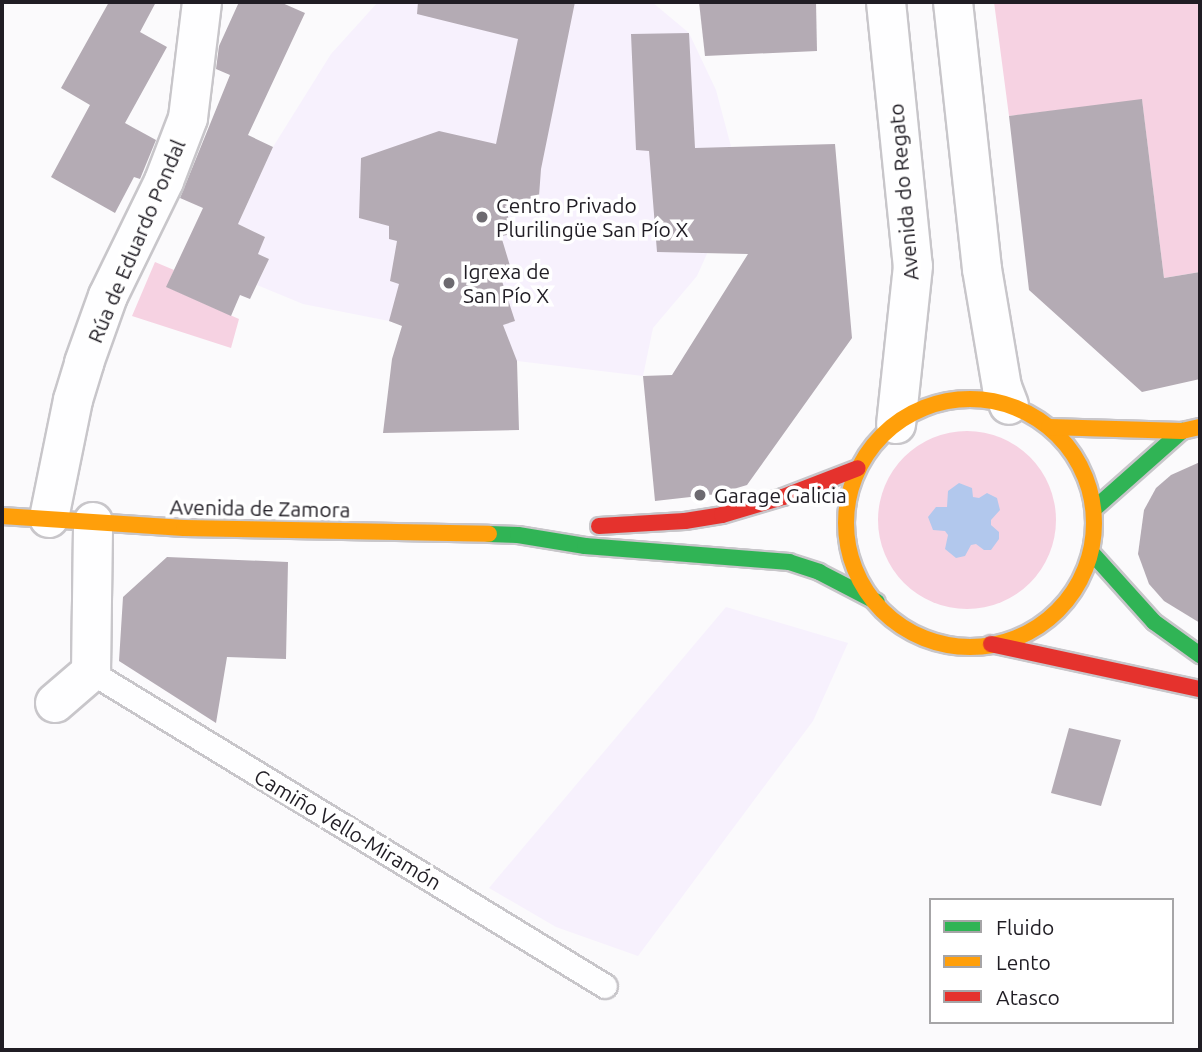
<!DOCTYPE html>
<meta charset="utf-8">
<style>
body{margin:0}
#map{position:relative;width:1202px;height:1052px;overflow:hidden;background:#fbfafc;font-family:Ubuntu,sans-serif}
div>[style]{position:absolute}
.built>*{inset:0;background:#f7f1fd}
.green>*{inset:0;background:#f6d2e2}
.round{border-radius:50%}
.water>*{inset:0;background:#b2c8ed}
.building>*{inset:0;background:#b4abb4}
.roads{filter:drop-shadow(2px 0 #c8c6ca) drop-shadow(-2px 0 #c8c6ca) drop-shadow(0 2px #c8c6ca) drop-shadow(0 -2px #c8c6ca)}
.lane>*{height:23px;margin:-11.5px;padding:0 11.5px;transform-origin:11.5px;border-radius:11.5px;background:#fefeff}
.street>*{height:38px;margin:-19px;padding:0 19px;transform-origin:19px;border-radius:19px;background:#fefeff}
.fast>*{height:16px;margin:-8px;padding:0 8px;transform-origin:8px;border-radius:8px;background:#30b455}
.slow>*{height:16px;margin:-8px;padding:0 8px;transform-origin:8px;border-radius:8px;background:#ff9f0a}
.slow>.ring{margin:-8px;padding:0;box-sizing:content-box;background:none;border:16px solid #ff9f0a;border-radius:50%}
.jam>*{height:16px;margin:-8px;padding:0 8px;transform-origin:8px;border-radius:8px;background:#e5322d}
.dots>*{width:19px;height:19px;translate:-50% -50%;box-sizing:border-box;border:4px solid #fff;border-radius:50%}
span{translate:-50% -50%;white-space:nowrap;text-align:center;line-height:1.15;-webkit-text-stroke:7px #fff;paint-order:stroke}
.street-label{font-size:21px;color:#201d24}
.poi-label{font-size:21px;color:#201d24}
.left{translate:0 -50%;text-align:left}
.frame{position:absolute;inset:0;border:4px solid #201d24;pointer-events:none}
.legend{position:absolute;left:929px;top:898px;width:245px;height:126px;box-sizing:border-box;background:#fff;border:2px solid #a6a5a7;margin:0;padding:9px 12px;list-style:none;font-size:21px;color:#201d24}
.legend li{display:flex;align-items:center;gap:14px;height:35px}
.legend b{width:35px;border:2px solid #a6a5a7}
</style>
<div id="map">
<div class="built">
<div style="clip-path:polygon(378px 2px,652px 2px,689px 33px,716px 90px,733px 154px,727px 209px,697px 276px,653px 328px,643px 376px,517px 361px,389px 321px,303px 304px,257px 285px,269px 259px,258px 254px,265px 237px,238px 224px,273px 147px,331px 54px)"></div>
<div style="clip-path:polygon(726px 607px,848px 643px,813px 721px,638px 956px,556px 927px,489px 888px)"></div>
</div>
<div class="green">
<div style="clip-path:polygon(994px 2px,1200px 2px,1200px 272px,1164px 278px,1142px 100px,1009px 116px)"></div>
<div style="clip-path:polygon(155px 262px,174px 270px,167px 287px,239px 319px,231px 348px,132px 316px)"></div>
<div class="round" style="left:878px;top:431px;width:178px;height:178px"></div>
</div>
<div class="water">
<div style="clip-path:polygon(959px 483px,972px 488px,973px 497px,979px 498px,987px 493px,997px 498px,1000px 510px,991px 520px,991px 525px,999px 532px,999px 539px,991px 550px,984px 550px,976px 544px,971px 545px,965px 556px,956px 558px,945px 549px,948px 535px,945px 531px,933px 530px,928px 517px,936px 507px,947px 507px,948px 491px)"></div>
</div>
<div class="building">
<div style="clip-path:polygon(109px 2px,156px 2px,140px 32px,167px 47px,125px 123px,156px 140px,140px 179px,134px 177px,115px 213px,51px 177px,90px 105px,61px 88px)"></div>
<div style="clip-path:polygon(239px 2px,280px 2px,305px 13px,248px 135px,273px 147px,238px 224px,265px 237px,258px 254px,269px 259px,250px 299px,240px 295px,231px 316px,166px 287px,203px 208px,180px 198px,230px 75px,216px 69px,219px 46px)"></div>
<div style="clip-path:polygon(418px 2px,575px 2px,541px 169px,539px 196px,505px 206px,513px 234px,501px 236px,514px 279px,502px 281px,515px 321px,503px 325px,517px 361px,519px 430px,383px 433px,392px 359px,402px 326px,389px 321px,399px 284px,390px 281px,397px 241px,389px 239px,389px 226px,359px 218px,361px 158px,439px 131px,496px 144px,518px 39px,417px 14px)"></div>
<div style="clip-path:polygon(699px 2px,816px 2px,817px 51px,705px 56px)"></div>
<div style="clip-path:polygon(689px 33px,695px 148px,835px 144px,852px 338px,747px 485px,717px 494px,655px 501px,643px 376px,672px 375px,748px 254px,657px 252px,649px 151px,636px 150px,631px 34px)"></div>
<div style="clip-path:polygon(1142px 99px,1164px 278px,1200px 272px,1200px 379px,1142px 392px,1029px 290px,1009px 116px)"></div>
<div style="clip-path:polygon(1200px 462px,1200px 623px,1164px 601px,1149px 584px,1138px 554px,1144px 510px,1156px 488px,1171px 475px)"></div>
<div style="clip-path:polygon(167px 557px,288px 562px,286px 659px,227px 657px,216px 723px,119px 661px,123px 597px)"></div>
<div style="clip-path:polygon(1069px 728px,1121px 740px,1101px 806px,1051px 793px)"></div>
</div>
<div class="roads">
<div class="lane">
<div style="left:91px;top:672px;width:602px;rotate:31.42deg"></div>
</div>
<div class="street">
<div style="left:886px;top:2px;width:265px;rotate:84.2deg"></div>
<div style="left:913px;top:266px;width:159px;rotate:96.1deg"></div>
<div style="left:953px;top:2px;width:269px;rotate:83.8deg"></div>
<div style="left:982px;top:269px;width:120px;rotate:80.4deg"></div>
<div style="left:1002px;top:387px;width:19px;rotate:69deg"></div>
<div style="left:49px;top:518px;width:120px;rotate:-78.5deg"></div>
<div style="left:73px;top:400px;width:39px;rotate:-73deg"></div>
<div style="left:84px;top:363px;width:71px;rotate:-70.3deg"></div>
<div style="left:108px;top:296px;width:128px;rotate:-64deg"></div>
<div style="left:164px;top:181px;width:67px;rotate:-69.1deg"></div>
<div style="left:188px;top:118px;width:117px;rotate:-83.1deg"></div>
<div style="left:55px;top:703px;width:48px;rotate:-40.7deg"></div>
<div style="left:91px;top:672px;width:150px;rotate:-89.2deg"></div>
</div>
<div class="fast">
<div style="left:1094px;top:509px;width:118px;rotate:-41.6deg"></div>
<div style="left:489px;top:534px;width:29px;rotate:2deg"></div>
<div style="left:518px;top:535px;width:68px;rotate:9.3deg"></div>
<div style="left:585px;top:546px;width:205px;rotate:4.5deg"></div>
<div style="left:789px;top:562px;width:32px;rotate:18deg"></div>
<div style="left:819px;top:572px;width:65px;rotate:27.3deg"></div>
<div style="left:1091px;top:552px;width:94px;rotate:48deg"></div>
<div style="left:1154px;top:622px;width:57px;rotate:35.7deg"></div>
</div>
<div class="slow">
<div class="ring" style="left:846px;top:399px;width:232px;height:232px"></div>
<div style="left:1049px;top:427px;width:133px;rotate:1.7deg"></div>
<div style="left:1182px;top:431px;width:18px;rotate:-13deg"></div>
<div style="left:2px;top:516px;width:182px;rotate:3.8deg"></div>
<div style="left:184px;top:528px;width:305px;rotate:1.1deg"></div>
</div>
<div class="jam">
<div style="left:599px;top:526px;width:86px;rotate:-3.3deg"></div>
<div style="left:685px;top:521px;width:37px;rotate:-9deg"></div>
<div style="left:722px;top:515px;width:64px;rotate:-16.4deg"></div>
<div style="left:783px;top:497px;width:80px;rotate:-21.1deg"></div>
<div style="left:991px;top:644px;width:214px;rotate:12.2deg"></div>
</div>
</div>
<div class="dots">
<div style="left:482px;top:217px;background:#6d6a70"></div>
<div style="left:449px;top:283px;background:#6d6a70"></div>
<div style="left:700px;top:495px;background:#6d6a70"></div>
</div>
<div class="street-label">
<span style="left:903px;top:192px;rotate:-95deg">Avenida do Regato</span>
<span style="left:136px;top:241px;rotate:-67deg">Rúa de Eduardo Pondal</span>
<span style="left:260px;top:508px;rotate:1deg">Avenida de Zamora</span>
<span style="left:348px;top:829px;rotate:31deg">Camiño Vello-Miramón</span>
</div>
<div class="poi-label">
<span class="left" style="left:496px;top:217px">Centro Privado<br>Plurilingüe San Pío X</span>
<span class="left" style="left:463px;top:283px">Igrexa de<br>San Pío X</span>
<span class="left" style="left:714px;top:495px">Garage Galicia</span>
</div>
<div class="frame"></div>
<ul class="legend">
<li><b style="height:9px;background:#30b455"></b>Fluido</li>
<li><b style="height:9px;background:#ff9f0a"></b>Lento</li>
<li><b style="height:9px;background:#e5322d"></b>Atasco</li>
</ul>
</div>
